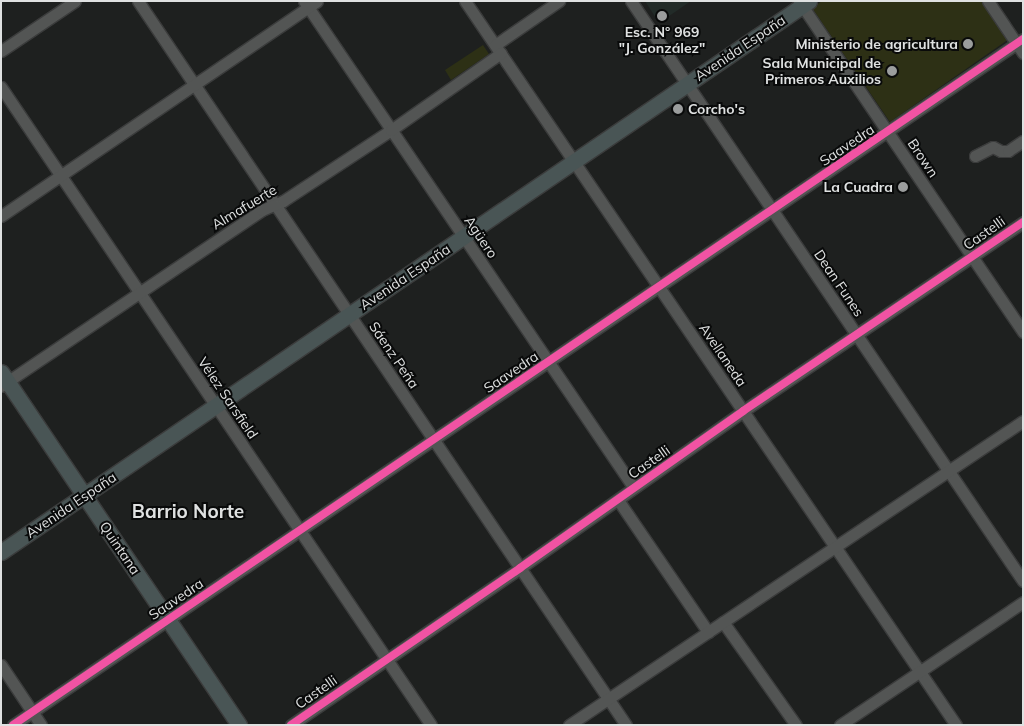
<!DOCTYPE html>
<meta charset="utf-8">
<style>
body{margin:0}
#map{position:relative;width:1024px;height:726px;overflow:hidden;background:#1e201f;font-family:Mulish,sans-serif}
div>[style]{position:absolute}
.built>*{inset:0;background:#222b28}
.green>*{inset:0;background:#2d3015}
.roads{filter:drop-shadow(1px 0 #3b3c3c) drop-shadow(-1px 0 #3b3c3c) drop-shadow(0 1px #3b3c3c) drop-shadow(0 -1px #3b3c3c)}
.minor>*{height:11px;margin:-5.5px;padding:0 5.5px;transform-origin:5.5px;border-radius:5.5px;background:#535554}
.major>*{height:15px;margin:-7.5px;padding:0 7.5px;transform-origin:7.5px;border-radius:7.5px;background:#495555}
.cycleway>*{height:8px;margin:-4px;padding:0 4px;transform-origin:4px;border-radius:4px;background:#f153a3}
.dots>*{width:14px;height:14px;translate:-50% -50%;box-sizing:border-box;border:2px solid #090a0a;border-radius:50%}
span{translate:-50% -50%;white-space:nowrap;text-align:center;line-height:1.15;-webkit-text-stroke:4px #090a0a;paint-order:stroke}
.poi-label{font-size:14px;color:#dfe1e1;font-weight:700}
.right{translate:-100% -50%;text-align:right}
.left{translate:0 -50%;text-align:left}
.street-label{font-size:14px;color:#dfe1e1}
.district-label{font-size:19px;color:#dfe1e1;font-weight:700}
.frame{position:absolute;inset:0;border:2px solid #dfe1e1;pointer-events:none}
</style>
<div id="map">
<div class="built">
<div style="clip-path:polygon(645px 1px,691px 1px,659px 23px)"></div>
</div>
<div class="green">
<div style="clip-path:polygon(822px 1px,983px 1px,1009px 39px,890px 122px,812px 8px)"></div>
<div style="clip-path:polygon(483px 45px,489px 54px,451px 80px,445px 70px)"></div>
</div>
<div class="roads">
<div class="minor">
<div style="left:138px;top:1px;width:873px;rotate:56.02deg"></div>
<div style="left:304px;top:1px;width:588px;rotate:55.88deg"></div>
<div style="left:465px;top:1px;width:875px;rotate:55.86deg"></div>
<div style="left:631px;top:1px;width:700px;rotate:55.95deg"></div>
<div style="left:799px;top:1px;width:400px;rotate:55.9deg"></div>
<div style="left:988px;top:1px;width:63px;rotate:56.1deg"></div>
<div style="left:495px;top:45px;width:78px;rotate:-34.5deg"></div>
<div style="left:1px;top:51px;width:89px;rotate:-34deg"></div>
<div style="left:1px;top:87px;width:769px;rotate:56.02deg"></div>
<div style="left:975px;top:156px;width:20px;rotate:-27deg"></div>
<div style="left:993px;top:147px;width:9px;rotate:27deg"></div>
<div style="left:1001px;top:151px;width:7px"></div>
<div style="left:1008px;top:151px;width:18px;rotate:-34deg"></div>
<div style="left:1px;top:216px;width:382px;rotate:-34.2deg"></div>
<div style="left:1px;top:386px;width:315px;rotate:-34deg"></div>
<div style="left:262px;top:210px;width:23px;rotate:-23deg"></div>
<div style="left:283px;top:201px;width:129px;rotate:-33.3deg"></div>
<div style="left:391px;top:130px;width:134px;rotate:-35deg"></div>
<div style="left:618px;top:500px;width:160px;rotate:55.7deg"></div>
<div style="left:723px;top:622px;width:126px;rotate:54.7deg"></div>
<div style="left:1px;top:665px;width:72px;rotate:56.3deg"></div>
<div style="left:13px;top:725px;width:1221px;rotate:-34.18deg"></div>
<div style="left:291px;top:725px;width:278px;rotate:-34.4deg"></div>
<div style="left:520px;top:568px;width:273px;rotate:-35.1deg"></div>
<div style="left:743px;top:411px;width:338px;rotate:-34deg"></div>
<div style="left:569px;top:725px;width:546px;rotate:-33.81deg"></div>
<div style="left:840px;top:725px;width:220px;rotate:-33.9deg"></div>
</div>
<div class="major">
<div style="left:1px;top:372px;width:426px;rotate:56deg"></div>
<div style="left:1px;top:552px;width:978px;rotate:-34.29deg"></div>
</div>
</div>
<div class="cycleway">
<div style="left:13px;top:725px;width:1221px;rotate:-34.18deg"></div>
<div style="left:291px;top:725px;width:278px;rotate:-34.4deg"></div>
<div style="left:520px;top:568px;width:273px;rotate:-35.1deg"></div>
<div style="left:743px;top:411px;width:338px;rotate:-34deg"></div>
</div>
<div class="dots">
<div style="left:662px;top:16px;background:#9b9d9d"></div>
<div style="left:968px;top:44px;background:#9b9d9d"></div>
<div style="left:892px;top:71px;background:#9b9d9d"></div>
<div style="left:678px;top:109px;background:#9b9d9d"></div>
<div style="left:903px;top:187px;background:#9b9d9d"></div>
</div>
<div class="poi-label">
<span style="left:662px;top:40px">Esc. N° 969<br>"J. González"</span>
<span class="right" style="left:958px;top:44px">Ministerio de agricultura</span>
<span class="right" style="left:881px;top:71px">Sala Municipal de<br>Primeros Auxilios</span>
<span class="left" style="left:688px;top:109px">Corcho's</span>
<span class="right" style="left:893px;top:187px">La Cuadra</span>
</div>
<div class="street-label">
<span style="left:740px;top:48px;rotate:-34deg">Avenida España</span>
<span style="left:847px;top:145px;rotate:-34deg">Saavedra</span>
<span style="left:923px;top:158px;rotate:56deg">Brown</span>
<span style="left:244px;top:207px;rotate:-31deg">Almafuerte</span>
<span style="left:984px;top:233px;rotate:-35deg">Castelli</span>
<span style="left:481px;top:237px;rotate:56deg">Agüero</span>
<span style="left:405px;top:277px;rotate:-34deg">Avenida España</span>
<span style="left:839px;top:283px;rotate:56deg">Dean Funes</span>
<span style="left:394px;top:355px;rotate:56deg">Sáenz Peña</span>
<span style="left:723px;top:355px;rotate:56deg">Avellaneda</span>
<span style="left:511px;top:372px;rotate:-34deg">Saavedra</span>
<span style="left:228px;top:398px;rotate:56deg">Vélez Sarsfield</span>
<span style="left:649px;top:462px;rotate:-35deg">Castelli</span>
<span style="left:71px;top:505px;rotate:-34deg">Avenida España</span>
<span style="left:120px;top:548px;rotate:56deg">Quintana</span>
<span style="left:176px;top:599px;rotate:-34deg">Saavedra</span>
<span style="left:316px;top:692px;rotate:-35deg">Castelli</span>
</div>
<div class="district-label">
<span style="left:188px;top:512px">Barrio Norte</span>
</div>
<div class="frame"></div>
</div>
